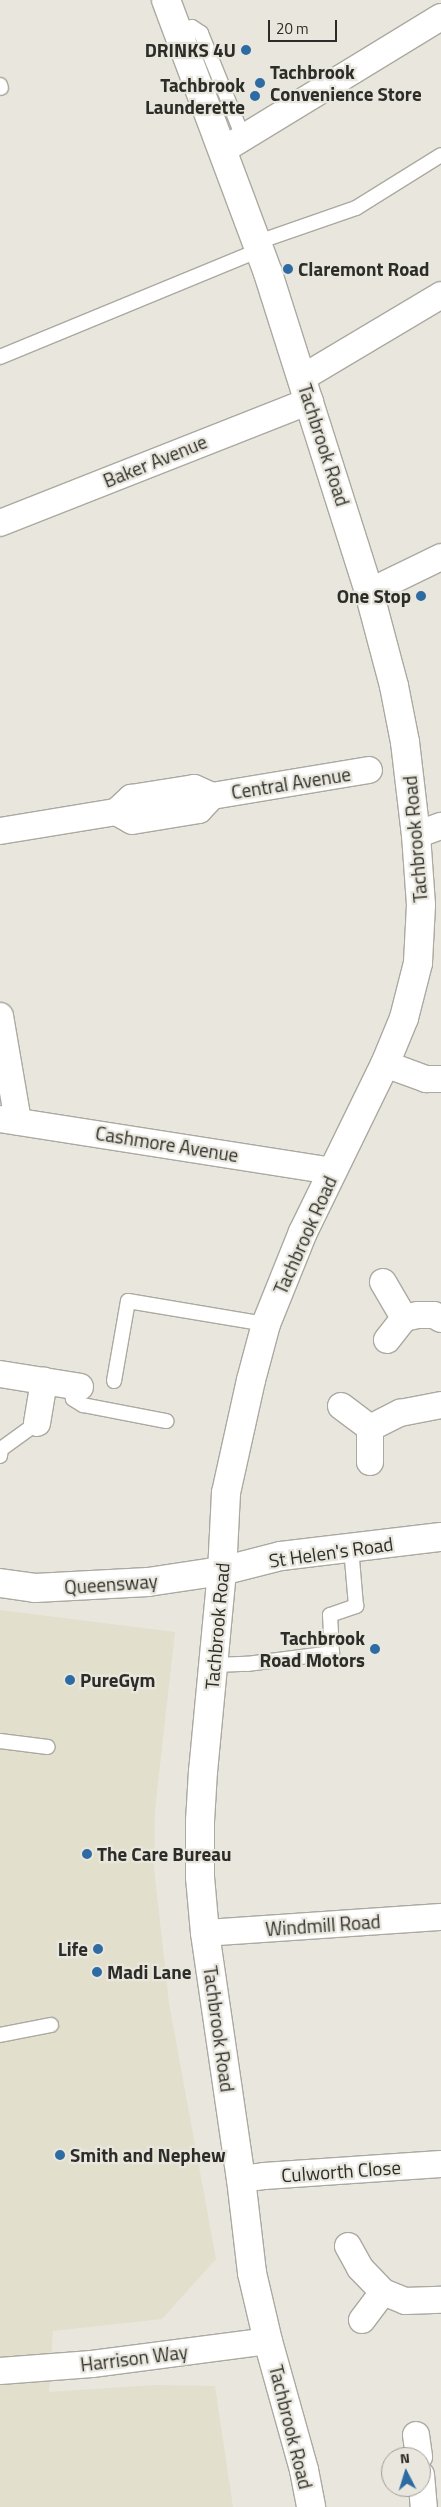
<!DOCTYPE html>
<style>
body{margin:0}
#map{position:relative;width:441px;height:2507px;overflow:hidden;background:#e9e7dd;font-family:"Titillium Web",sans-serif}
div>[style]{position:absolute}
.built>*{inset:0;background:#e2dfcd}
.roads{filter:drop-shadow(1px 0 #aba9a0) drop-shadow(-1px 0 #aba9a0) drop-shadow(0 1px #aba9a0) drop-shadow(0 -1px #aba9a0)}
.service>*{height:14px;margin:-7px;padding:0 7px;transform-origin:7px;border-radius:7px;background:#fff}
.minor>*{height:26px;margin:-13px;padding:0 13px;transform-origin:13px;border-radius:13px;background:#fff}
.tertiary>*{height:28px;margin:-14px;padding:0 14px;transform-origin:14px;border-radius:14px;background:#fff}
.secondary>*{height:28px;margin:-14px;padding:0 14px;transform-origin:14px;border-radius:14px;background:#fff}
.dots>*{width:14px;height:14px;translate:-50% -50%;box-sizing:border-box;border:2px solid #e9e7dd;border-radius:50%}
span{translate:-50% -50%;white-space:nowrap;text-align:center;line-height:1.15;-webkit-text-stroke:4.5px #e9e7dd;paint-order:stroke}
.poi-label{font-size:19px;color:#2c2c28;font-weight:700}
.right{translate:-100% -50%;text-align:right}
.left{translate:0 -50%;text-align:left}
.street-label{font-size:19px;color:#2c2c28}
.north{position:absolute;left:381px;top:2447px;width:50px;height:50px;box-sizing:border-box;background:#e9e7dd;border:1px solid #9d9c95;border-radius:50%;rotate:355deg;font-size:14px;font-weight:700;line-height:20px;text-align:center;color:#2c2c28}
.north::after{content:'';display:block;margin:auto;width:18px;height:22px;background:#2e6ba2;clip-path:polygon(50% 0,100% 100%,50% 72%,0 100%)}
.scale{position:absolute;left:268px;top:20px;width:69px;height:22px;box-sizing:border-box;border:2px solid #2c2c28;border-top:0;padding-left:6px;font-size:15px;line-height:18px;white-space:nowrap;color:#2c2c28;-webkit-text-stroke:4px #e9e7dd;paint-order:stroke}
</style>
<div id="map">
<div class="built">
<div style="clip-path:polygon(0 1610px,175px 1632px,155px 1810px,154px 1868px,169px 2003px,216px 2259px,162px 2319px,53px 2331px,49px 2392px,154px 2385px,215px 2386px,233px 2507px,0 2507px)"></div>
</div>
<div class="roads">
<div class="service">
<div style="left:178px;top:30px;width:14px;rotate:-12deg"></div>
<div style="left:192px;top:27px;width:11px;rotate:34deg"></div>
<div style="left:201px;top:33px;width:112px;rotate:68deg"></div>
<div style="left:0;top:85px;width:3px;rotate:72deg"></div>
<div style="left:258px;top:242px;width:104px;rotate:-19.1deg"></div>
<div style="left:356px;top:208px;width:100px;rotate:-31.9deg"></div>
<div style="left:0;top:357px;width:281px;rotate:-22.4deg"></div>
<div style="left:114px;top:1381px;width:81px;rotate:-80.1deg"></div>
<div style="left:128px;top:1301px;width:140px;rotate:9.5deg"></div>
<div style="left:70px;top:1385px;width:14px;rotate:78deg"></div>
<div style="left:73px;top:1399px;width:12px;rotate:31deg"></div>
<div style="left:83px;top:1405px;width:85px;rotate:10.9deg"></div>
<div style="left:0;top:1456px;width:7px;rotate:-82deg"></div>
<div style="left:1px;top:1449px;width:44px;rotate:-35.8deg"></div>
<div style="left:213px;top:1665px;width:34px;rotate:-2deg"></div>
<div style="left:247px;top:1664px;width:86px;rotate:-7.4deg"></div>
<div style="left:332px;top:1653px;width:38px;rotate:-93deg"></div>
<div style="left:330px;top:1615px;width:28px;rotate:-19deg"></div>
<div style="left:356px;top:1606px;width:58px;rotate:-94.9deg"></div>
<div style="left:0;top:1741px;width:48px;rotate:7.1deg"></div>
<div style="left:0;top:2035px;width:52px;rotate:-11.1deg"></div>
</div>
<div class="minor">
<div style="left:223px;top:150px;width:255px;rotate:-31.4deg"></div>
<div style="left:302px;top:378px;width:162px;rotate:-30.8deg"></div>
<div style="left:0;top:523px;width:333px;rotate:-21.5deg"></div>
<div style="left:369px;top:592px;width:80px;rotate:-25.9deg"></div>
<div style="left:116px;top:812px;width:18px;rotate:29deg"></div>
<div style="left:132px;top:821px;width:68px;rotate:-9.3deg"></div>
<div style="left:199px;top:810px;width:19px;rotate:-47deg"></div>
<div style="left:0;top:831px;width:118px;rotate:-9.3deg"></div>
<div style="left:116px;top:812px;width:21px;rotate:-43deg"></div>
<div style="left:131px;top:798px;width:64px;rotate:-9deg"></div>
<div style="left:194px;top:788px;width:20px;rotate:24deg"></div>
<div style="left:212px;top:796px;width:159px;rotate:-9.4deg"></div>
<div style="left:416px;top:835px;width:27px;rotate:-20deg"></div>
<div style="left:0;top:1016px;width:107px;rotate:80.3deg"></div>
<div style="left:385px;top:1064px;width:44px;rotate:20.1deg"></div>
<div style="left:426px;top:1079px;width:15px"></div>
<div style="left:0;top:1119px;width:337px;rotate:8.9deg"></div>
<div style="left:383px;top:1282px;width:42px;rotate:59.7deg"></div>
<div style="left:387px;top:1340px;width:28px;rotate:-52deg"></div>
<div style="left:404px;top:1318px;width:14px;rotate:-12deg"></div>
<div style="left:418px;top:1315px;width:16px"></div>
<div style="left:434px;top:1315px;width:8px;rotate:30deg"></div>
<div style="left:0;top:1374px;width:81px;rotate:9.2deg"></div>
<div style="left:341px;top:1406px;width:36px;rotate:37deg"></div>
<div style="left:370px;top:1428px;width:34px;rotate:90deg"></div>
<div style="left:37px;top:1423px;width:43px;rotate:-80.5deg"></div>
<div style="left:370px;top:1428px;width:34px;rotate:-27deg"></div>
<div style="left:400px;top:1413px;width:42px;rotate:-11deg"></div>
<div style="left:205px;top:1933px;width:237px;rotate:-3.9deg"></div>
<div style="left:241px;top:2179px;width:23px;rotate:-7deg"></div>
<div style="left:264px;top:2176px;width:177px;rotate:-3.9deg"></div>
<div style="left:348px;top:2246px;width:25px;rotate:61deg"></div>
<div style="left:360px;top:2268px;width:33px;rotate:46deg"></div>
<div style="left:383px;top:2292px;width:24px;rotate:22deg"></div>
<div style="left:405px;top:2301px;width:36px;rotate:-2deg"></div>
<div style="left:362px;top:2320px;width:35px;rotate:-53deg"></div>
<div style="left:0;top:2371px;width:92px;rotate:-4.4deg"></div>
<div style="left:92px;top:2364px;width:177px;rotate:-7.4deg"></div>
<div style="left:416px;top:2435px;width:22px;rotate:82deg"></div>
<div style="left:421px;top:2475px;width:32px;rotate:85deg"></div>
</div>
<div class="tertiary">
<div style="left:0;top:1583px;width:35px;rotate:8deg"></div>
<div style="left:35px;top:1588px;width:113px;rotate:-3deg"></div>
<div style="left:148px;top:1582px;width:75px;rotate:-8.5deg"></div>
<div style="left:222px;top:1571px;width:61px;rotate:-14.3deg"></div>
<div style="left:281px;top:1556px;width:161px;rotate:-6.8deg"></div>
</div>
<div class="secondary">
<div style="left:166px;top:0;width:291px;rotate:69.5deg"></div>
<div style="left:268px;top:273px;width:335px;rotate:72.4deg"></div>
<div style="left:369px;top:592px;width:97px;rotate:75.1deg"></div>
<div style="left:394px;top:686px;width:57px;rotate:78.9deg"></div>
<div style="left:405px;top:742px;width:94px;rotate:83.3deg"></div>
<div style="left:416px;top:835px;width:70px;rotate:85.9deg"></div>
<div style="left:421px;top:905px;width:58px;rotate:93deg"></div>
<div style="left:418px;top:963px;width:57px;rotate:104.3deg"></div>
<div style="left:404px;top:1018px;width:50px;rotate:112.4deg"></div>
<div style="left:385px;top:1064px;width:187px;rotate:116deg"></div>
<div style="left:303px;top:1232px;width:99px;rotate:111.9deg"></div>
<div style="left:266px;top:1324px;width:58px;rotate:105deg"></div>
<div style="left:251px;top:1380px;width:116px;rotate:102.5deg"></div>
<div style="left:226px;top:1493px;width:78px;rotate:92.9deg"></div>
<div style="left:222px;top:1571px;width:201px;rotate:95.4deg"></div>
<div style="left:203px;top:1771px;width:50px;rotate:93.4deg"></div>
<div style="left:200px;top:1821px;width:56px;rotate:90deg"></div>
<div style="left:200px;top:1877px;width:56px;rotate:84.9deg"></div>
<div style="left:205px;top:1933px;width:249px;rotate:81.7deg"></div>
<div style="left:241px;top:2179px;width:95px;rotate:83.3deg"></div>
<div style="left:252px;top:2273px;width:70px;rotate:76.8deg"></div>
<div style="left:268px;top:2341px;width:134px;rotate:74.4deg"></div>
<div style="left:304px;top:2470px;width:38px;rotate:79deg"></div>
</div>
</div>
<div class="dots">
<div style="left:246px;top:50px;background:#2e6ba2"></div>
<div style="left:260px;top:83px;background:#2e6ba2"></div>
<div style="left:255px;top:96px;background:#2e6ba2"></div>
<div style="left:288px;top:269px;background:#2e6ba2"></div>
<div style="left:421px;top:596px;background:#2e6ba2"></div>
<div style="left:375px;top:1649px;background:#2e6ba2"></div>
<div style="left:70px;top:1680px;background:#2e6ba2"></div>
<div style="left:87px;top:1854px;background:#2e6ba2"></div>
<div style="left:98px;top:1949px;background:#2e6ba2"></div>
<div style="left:97px;top:1972px;background:#2e6ba2"></div>
<div style="left:60px;top:2155px;background:#2e6ba2"></div>
</div>
<div class="poi-label">
<span class="right" style="left:236px;top:50px">DRINKS 4U</span>
<span class="left" style="left:270px;top:83px">Tachbrook<br>Convenience Store</span>
<span class="right" style="left:245px;top:96px">Tachbrook<br>Launderette</span>
<span class="left" style="left:298px;top:269px">Claremont Road</span>
<span class="right" style="left:411px;top:596px">One Stop</span>
<span class="right" style="left:365px;top:1649px">Tachbrook<br>Road Motors</span>
<span class="left" style="left:80px;top:1680px">PureGym</span>
<span class="left" style="left:97px;top:1854px">The Care Bureau</span>
<span class="right" style="left:88px;top:1949px">Life</span>
<span class="left" style="left:107px;top:1972px">Madi Lane</span>
<span class="left" style="left:70px;top:2155px">Smith and Nephew</span>
</div>
<div class="street-label">
<span style="left:324px;top:445px;rotate:72deg">Tachbrook Road</span>
<span style="left:155px;top:461px;rotate:-22deg">Baker Avenue</span>
<span style="left:291px;top:783px;rotate:-9deg">Central Avenue</span>
<span style="left:415px;top:839px;rotate:-95deg">Tachbrook Road</span>
<span style="left:167px;top:1144px;rotate:9deg">Cashmore Avenue</span>
<span style="left:305px;top:1235px;rotate:-66deg">Tachbrook Road</span>
<span style="left:331px;top:1552px;rotate:-8deg">St Helen's Road</span>
<span style="left:111px;top:1584px;rotate:-4deg">Queensway</span>
<span style="left:217px;top:1626px;rotate:-85deg">Tachbrook Road</span>
<span style="left:323px;top:1925px;rotate:-4deg">Windmill Road</span>
<span style="left:219px;top:2029px;rotate:82deg">Tachbrook Road</span>
<span style="left:341px;top:2171px;rotate:-4deg">Culworth Close</span>
<span style="left:134px;top:2358px;rotate:-7deg">Harrison Way</span>
<span style="left:291px;top:2427px;rotate:76deg">Tachbrook Road</span>
</div>
<div class="north">N</div>
<div class="scale">20 m</div>
</div>
